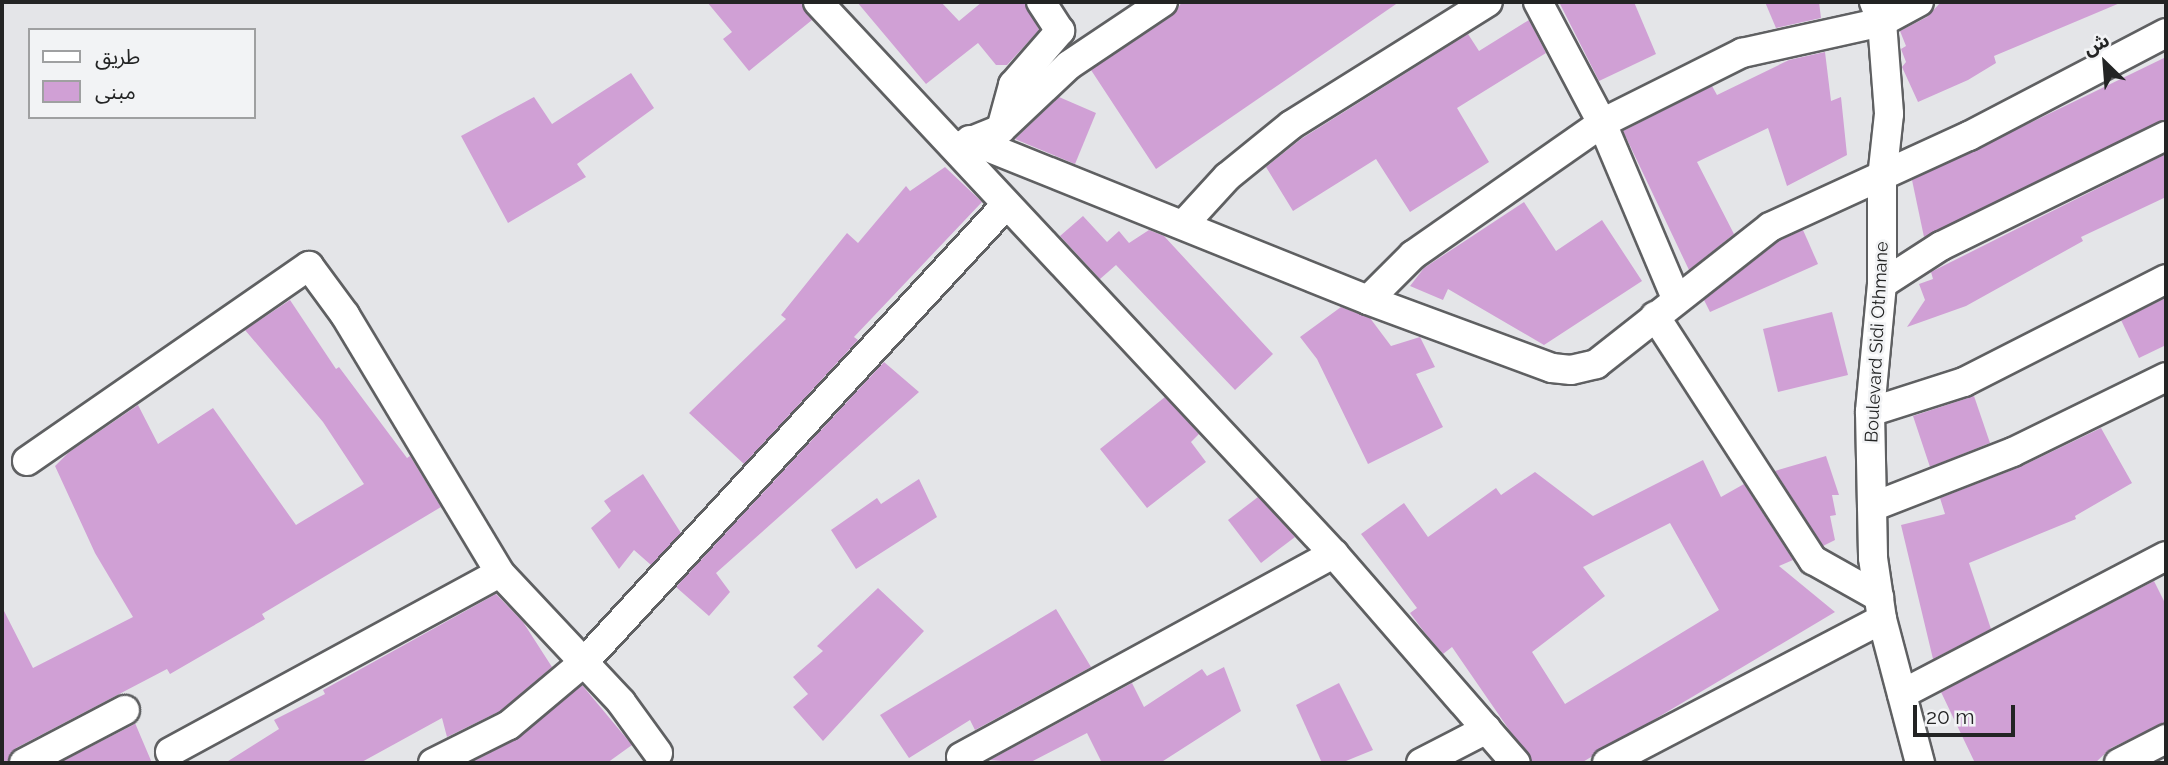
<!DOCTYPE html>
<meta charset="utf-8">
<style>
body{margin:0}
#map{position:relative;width:2168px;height:765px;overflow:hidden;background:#e4e5e8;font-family:Raleway,"Noto Sans Arabic",sans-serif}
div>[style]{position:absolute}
.building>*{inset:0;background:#d0a0d5}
.roads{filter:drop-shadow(2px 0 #5f6062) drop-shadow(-2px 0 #5f6062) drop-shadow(0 2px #5f6062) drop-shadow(0 -2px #5f6062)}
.minor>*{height:28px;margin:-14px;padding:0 14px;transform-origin:14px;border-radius:14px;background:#fff}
span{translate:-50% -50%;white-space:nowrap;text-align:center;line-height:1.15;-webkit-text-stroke:5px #f2f3f5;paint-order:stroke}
.street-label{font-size:18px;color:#232424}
.frame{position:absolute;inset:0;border:4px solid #232424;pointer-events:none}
.legend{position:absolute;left:28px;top:28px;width:228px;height:91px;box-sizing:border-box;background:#f2f3f5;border:2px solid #9fa0a1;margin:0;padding:9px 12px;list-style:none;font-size:21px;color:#232424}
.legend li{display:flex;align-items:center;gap:14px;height:35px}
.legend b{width:35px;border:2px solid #9fa0a1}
.north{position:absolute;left:2070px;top:28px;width:70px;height:70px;-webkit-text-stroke:5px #f2f3f5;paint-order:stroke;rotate:335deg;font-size:19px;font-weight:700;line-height:28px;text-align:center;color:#232424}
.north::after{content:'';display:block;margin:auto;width:24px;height:32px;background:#232424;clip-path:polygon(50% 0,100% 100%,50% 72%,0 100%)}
.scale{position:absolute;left:1913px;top:705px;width:102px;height:32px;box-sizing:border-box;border:4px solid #232424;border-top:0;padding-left:9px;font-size:21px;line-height:24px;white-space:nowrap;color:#232424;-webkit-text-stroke:5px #f2f3f5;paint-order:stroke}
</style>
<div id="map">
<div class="building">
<div style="clip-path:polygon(707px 2px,802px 2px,812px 20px,749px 71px,723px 39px,732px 32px)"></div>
<div style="clip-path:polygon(857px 2px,941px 2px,959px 21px,982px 2px,1025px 2px,1039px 30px,1007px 65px,996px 65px,978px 43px,926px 84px)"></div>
<div style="clip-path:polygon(1182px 2px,1399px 2px,1156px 169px,1091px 70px,1172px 16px)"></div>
<div style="clip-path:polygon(1559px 2px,1634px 2px,1656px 54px,1599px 81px)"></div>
<div style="clip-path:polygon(1765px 2px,1819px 2px,1821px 18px,1776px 28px)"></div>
<div style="clip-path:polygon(1941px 2px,2119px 2px,2120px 3px,1994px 56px,1996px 63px,1968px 80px,1918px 102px,1902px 67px,1906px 62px,1901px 49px,1906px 46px,1900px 31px,1927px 17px)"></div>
<div style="clip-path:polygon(1529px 20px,1546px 53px,1457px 108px,1489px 162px,1410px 212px,1376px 159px,1293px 211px,1266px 167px,1301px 139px,1468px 34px,1479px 51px)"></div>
<div style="clip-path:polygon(1825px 52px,1831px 101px,1841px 97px,1847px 155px,1787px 186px,1768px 128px,1697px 162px,1734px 234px,1689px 270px,1623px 131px,1712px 86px,1717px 95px,1789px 60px)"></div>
<div style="clip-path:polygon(2166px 57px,2166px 119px,1924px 237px,1912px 180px)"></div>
<div style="clip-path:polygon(631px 73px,654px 108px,577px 164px,586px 177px,508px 223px,461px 136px,534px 97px,552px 124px)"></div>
<div style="clip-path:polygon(1059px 97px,1096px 113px,1075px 164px,1015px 139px)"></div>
<div style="clip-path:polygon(2166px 154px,2166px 197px,2081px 237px,2083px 241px,1966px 306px,1907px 327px,1925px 300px,1919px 284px,1933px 279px,1931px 272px)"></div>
<div style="clip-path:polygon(945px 167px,982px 202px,854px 337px,858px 340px,744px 464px,689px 413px,786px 319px,781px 315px,847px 233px,858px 243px,906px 186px,910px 191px)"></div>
<div style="clip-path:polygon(1524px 202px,1556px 251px,1602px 220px,1642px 281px,1544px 345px,1448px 289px,1443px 300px,1410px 286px,1424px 268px)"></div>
<div style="clip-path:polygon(1083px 216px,1107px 242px,1119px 231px,1129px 243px,1149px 230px,1164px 236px,1273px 354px,1235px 390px,1116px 265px,1100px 279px,1060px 236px)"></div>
<div style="clip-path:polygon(1803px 230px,1818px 264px,1710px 312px,1704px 300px,1779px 241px)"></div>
<div style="clip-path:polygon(2166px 298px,2166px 345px,2139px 358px,2121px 320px)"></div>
<div style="clip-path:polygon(290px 300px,336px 369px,339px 367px,407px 458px,410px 456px,441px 507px,262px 614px,265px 619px,170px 674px,167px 669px,16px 748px,8px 763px,2px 763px,2px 607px,33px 668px,133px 617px,95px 553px,55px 466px,68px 453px,138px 405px,158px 444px,213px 408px,296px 525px,364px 484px,323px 422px,245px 330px)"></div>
<div style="clip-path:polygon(1341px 307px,1370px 318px,1391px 346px,1420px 337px,1435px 367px,1416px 374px,1443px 427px,1368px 464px,1317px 359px,1300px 337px)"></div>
<div style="clip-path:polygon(1832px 312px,1848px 375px,1778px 392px,1763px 329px)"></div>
<div style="clip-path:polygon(884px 362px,919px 392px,716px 573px,730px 592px,709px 616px,676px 587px)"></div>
<div style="clip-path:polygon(1974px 396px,1990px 443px,1930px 467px,1913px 416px)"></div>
<div style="clip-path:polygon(1165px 397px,1199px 434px,1191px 442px,1206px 462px,1147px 508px,1100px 449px)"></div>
<div style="clip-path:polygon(2101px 428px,2132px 483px,2075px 516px,2076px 519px,1969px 563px,1991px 629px,1933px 659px,1901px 525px,1945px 514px,1940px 498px,2020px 467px)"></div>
<div style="clip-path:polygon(1826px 456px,1839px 495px,1832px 495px,1836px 515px,1830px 516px,1835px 540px,1823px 546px,1775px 471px)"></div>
<div style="clip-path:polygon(evenodd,1703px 460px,1721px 497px,1744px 484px,1793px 560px,1779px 566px,1835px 612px,1581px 763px,1532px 763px,1452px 647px,1443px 654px,1425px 633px,1410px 613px,1417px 608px,1361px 534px,1404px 503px,1428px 537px,1496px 488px,1501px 495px,1535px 472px,1593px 516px,1703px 460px,1670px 523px,1719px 610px,1565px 704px,1532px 652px,1605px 596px,1583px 567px,1670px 523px)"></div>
<div style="clip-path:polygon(643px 474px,681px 533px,651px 565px,634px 550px,619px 569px,591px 528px,611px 511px,604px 501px)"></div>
<div style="clip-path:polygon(919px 479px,937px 517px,856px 569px,831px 530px,877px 498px,881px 504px)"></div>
<div style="clip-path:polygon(1258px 497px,1295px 537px,1261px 563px,1228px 520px)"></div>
<div style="clip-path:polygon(2154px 581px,2166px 605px,2166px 722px,2111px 748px,2095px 763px,1975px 763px,1941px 692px)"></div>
<div style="clip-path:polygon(878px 588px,924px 631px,823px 741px,793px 707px,808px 694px,793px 677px,823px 651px,817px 646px)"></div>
<div style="clip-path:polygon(496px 594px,523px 622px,552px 667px,500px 711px,447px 737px,442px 718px,360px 763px,225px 763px,279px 729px,274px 720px,325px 694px,323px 690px)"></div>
<div style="clip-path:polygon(1056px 609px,1091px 667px,975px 730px,970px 720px,909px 758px,880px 715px)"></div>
<div style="clip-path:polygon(1224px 667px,1241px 711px,1160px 763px,1102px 763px,1087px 733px,1029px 763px,990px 760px,1132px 683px,1144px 707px,1202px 669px,1207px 676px)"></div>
<div style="clip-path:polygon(1339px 683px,1373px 750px,1341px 763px,1322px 763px,1296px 705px)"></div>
<div style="clip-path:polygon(582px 685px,632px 745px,607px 763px,470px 763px,519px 738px)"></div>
<div style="clip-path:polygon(135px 723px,152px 763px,59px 763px,133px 725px)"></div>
</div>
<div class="roads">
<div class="minor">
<div style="left:818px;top:2px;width:756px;rotate:46.93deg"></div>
<div style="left:1334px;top:554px;width:277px;rotate:49deg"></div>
<div style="left:1538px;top:2px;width:137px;rotate:62.1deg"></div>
<div style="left:1602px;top:123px;width:190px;rotate:67.1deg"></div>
<div style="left:1874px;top:2px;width:22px;rotate:68deg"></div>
<div style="left:1882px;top:22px;width:92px;rotate:85.6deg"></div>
<div style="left:1889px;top:114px;width:64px;rotate:96.2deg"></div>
<div style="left:1882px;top:178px;width:106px;rotate:90deg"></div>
<div style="left:1882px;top:284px;width:129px;rotate:95.4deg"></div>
<div style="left:1870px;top:412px;width:146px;rotate:88.8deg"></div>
<div style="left:1873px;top:558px;width:62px;rotate:81.6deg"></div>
<div style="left:1882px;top:619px;width:149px;rotate:75.2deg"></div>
<div style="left:1001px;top:129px;width:46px;rotate:-74.7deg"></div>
<div style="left:1013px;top:85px;width:72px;rotate:-49deg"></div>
<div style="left:1060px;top:31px;width:35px;rotate:-123deg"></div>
<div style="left:970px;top:140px;width:429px;rotate:21.9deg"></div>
<div style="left:1368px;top:300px;width:196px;rotate:20.3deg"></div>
<div style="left:1552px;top:368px;width:19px;rotate:6deg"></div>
<div style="left:1571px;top:370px;width:26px;rotate:-13deg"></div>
<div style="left:1596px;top:364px;width:221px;rotate:-38.2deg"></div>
<div style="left:1770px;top:227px;width:219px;rotate:-24.6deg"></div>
<div style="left:1969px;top:136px;width:222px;rotate:-27.6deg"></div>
<div style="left:964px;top:144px;width:40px;rotate:-22deg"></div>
<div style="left:1001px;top:129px;width:93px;rotate:-43.3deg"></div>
<div style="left:1069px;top:65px;width:113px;rotate:-33.8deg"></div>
<div style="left:1184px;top:224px;width:64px;rotate:-47.5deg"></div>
<div style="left:1227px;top:177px;width:82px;rotate:-39.1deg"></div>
<div style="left:1291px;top:125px;width:232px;rotate:-32deg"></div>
<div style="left:1882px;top:284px;width:70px;rotate:-32.8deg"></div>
<div style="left:1941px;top:246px;width:250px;rotate:-26.1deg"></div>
<div style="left:1368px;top:300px;width:64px;rotate:-45deg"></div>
<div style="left:1413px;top:255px;width:231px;rotate:-34.9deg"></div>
<div style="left:1602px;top:123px;width:157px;rotate:-26.6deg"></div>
<div style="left:1742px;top:53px;width:143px;rotate:-12.5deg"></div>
<div style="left:1882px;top:22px;width:42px;rotate:-28.4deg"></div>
<div style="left:1655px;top:316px;width:291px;rotate:57.1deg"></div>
<div style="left:1813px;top:560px;width:76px;rotate:29.3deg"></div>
<div style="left:1870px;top:412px;width:99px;rotate:-17.7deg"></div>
<div style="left:1964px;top:382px;width:227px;rotate:-27deg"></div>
<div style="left:27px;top:461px;width:343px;rotate:-34.7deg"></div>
<div style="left:309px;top:266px;width:61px;rotate:53.7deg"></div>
<div style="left:345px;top:315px;width:301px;rotate:59deg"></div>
<div style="left:500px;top:573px;width:177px;rotate:46.8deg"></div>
<div style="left:621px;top:702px;width:63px;rotate:54deg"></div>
<div style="left:1872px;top:507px;width:151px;rotate:-21.3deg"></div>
<div style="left:2013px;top:452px;width:170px;rotate:-26.1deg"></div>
<div style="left:1902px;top:694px;width:298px;rotate:-27.6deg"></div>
<div style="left:170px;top:752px;width:375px;rotate:-28.5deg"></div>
<div style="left:961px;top:757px;width:425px;rotate:-28.6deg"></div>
<div style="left:24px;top:763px;width:114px;rotate:-27.7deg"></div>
<div style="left:433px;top:763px;width:85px;rotate:-26.6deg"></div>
<div style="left:509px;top:725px;width:98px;rotate:-40deg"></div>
<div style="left:584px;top:662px;width:621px;rotate:-47.29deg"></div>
<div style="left:1421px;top:763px;width:74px;rotate:-27.3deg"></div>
<div style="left:1607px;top:763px;width:310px;rotate:-27.6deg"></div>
<div style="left:2119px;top:763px;width:53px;rotate:-27.1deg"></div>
</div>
</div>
<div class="street-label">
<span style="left:1877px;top:342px;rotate:-87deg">Boulevard Sidi Othmane</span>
</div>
<div class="frame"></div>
<ul class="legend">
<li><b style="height:9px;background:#fff"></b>طريق</li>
<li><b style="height:19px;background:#d0a0d5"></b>مبنى</li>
</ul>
<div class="north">ش</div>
<div class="scale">20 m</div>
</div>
